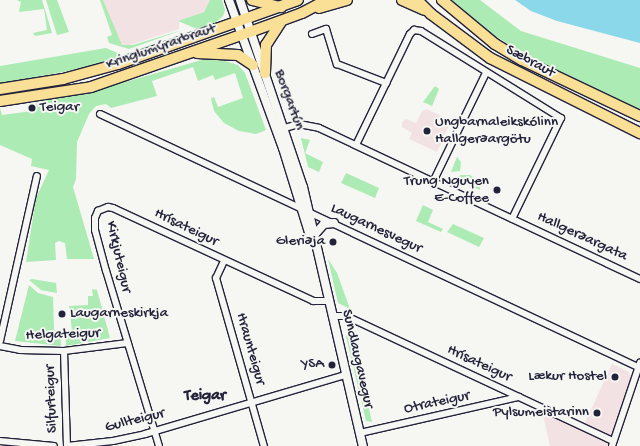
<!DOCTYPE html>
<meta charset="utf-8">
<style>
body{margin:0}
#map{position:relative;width:640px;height:446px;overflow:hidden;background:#f6f6f2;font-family:"Gochi Hand",sans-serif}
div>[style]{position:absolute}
.built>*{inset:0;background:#f3e2e4}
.green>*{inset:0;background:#acebb3}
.water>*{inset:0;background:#8ad8e9}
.roads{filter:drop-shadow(1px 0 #22223b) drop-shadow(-1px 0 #22223b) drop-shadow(0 1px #22223b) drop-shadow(0 -1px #22223b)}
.minor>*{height:6px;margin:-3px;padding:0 3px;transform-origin:3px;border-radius:3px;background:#f6f6f2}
.tertiary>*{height:8px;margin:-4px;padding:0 4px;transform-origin:4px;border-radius:4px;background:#f6f6f2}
.primary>*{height:10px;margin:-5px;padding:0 5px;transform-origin:5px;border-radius:5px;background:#fadf96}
.dots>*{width:11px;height:11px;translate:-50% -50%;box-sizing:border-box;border:2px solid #f6f6f2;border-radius:50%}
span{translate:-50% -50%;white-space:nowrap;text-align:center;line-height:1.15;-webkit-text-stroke:4px #f6f6f2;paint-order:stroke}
.street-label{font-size:15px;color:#22223b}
.poi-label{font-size:15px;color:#22223b}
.left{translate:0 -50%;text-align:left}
.right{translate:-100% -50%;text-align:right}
.neighbourhood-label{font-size:16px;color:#22223b;font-weight:700}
</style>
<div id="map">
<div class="built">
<div style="clip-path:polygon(103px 0,210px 0,204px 12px,179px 21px,179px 29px,127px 46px,119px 43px)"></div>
<div style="clip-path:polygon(427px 109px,451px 121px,437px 152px,409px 139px,412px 133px,402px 127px,402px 122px,406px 119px,416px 123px,422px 111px)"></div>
<div style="clip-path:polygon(612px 364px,629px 372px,632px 380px,610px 446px,550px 446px,542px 411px,582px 429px)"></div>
</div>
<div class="green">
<div style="clip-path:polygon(17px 0,42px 0,52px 33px,35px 36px,33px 33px,47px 30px,44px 9px,19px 12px,21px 2px)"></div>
<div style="clip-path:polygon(46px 0,57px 0,69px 32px,57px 35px)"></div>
<div style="clip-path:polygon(100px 0,103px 0,122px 45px,133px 45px,182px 30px,129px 49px,109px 43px,107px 37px,112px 35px)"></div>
<div style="clip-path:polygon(210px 0,222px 0,225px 10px,223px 16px,214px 24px,197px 29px,178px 21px,204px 12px)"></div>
<div style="clip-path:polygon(452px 0,480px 0,521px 31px,640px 68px,640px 112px,528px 57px,491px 33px)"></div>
<div style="clip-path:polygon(186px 33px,188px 36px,104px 64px,0 84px,0 66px,106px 48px,122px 55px)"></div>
<div style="clip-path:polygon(212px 57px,238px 65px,245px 73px,266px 130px,256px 134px,239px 131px,224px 123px,214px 111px,211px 98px,214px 97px,218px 107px,243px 98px,235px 73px,215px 80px,213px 75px,198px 81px,193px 67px,152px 81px,157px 96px,111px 108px,106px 104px,96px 106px,89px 114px,77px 142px,76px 179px,73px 187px,94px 259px,67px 259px,65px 243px,59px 241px,55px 243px,56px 260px,26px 262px,36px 198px,49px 170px,31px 166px,32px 159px,0 145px,0 108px,2px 115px,33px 111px,33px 105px,44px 100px,84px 94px)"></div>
<div style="clip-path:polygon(435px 86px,439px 89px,432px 106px,423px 102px)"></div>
<div style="clip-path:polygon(301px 138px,310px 140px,305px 153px,323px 162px,319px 172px,308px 167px)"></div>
<div style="clip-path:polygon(457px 157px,461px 162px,460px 171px,451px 172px)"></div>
<div style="clip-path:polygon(346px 173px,379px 188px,375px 198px,341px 183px)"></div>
<div style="clip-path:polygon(461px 175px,470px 175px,479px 181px,480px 190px,452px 179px)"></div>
<div style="clip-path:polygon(423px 205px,433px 210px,428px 222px,443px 229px,441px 232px,416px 221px)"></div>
<div style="clip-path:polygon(453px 224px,484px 238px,479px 247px,447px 232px)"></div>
<div style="clip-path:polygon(328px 259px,337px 273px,350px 309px,338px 303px)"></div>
<div style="clip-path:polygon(32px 279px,56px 283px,57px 293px,41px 290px,29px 280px)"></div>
<div style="clip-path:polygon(29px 285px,38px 293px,53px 297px,54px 330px,60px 330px,61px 346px,15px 341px)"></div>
<div style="clip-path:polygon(92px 289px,97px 290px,110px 338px,66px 346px,65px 332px,72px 331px,69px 306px,88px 305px,88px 296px,93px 296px)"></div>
<div style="clip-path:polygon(350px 330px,356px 331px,355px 343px,359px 365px,372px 422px,366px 421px,346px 336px)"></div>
</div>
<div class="water">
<div style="clip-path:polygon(515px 0,640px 0,640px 43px,557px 21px,531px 11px)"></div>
</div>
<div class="roads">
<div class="minor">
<div style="left:312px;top:34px;width:15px;rotate:-20deg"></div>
<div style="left:326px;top:29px;width:37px;rotate:73deg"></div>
<div style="left:337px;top:64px;width:53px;rotate:21.2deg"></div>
<div style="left:100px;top:114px;width:597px;rotate:25.19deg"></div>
<div style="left:281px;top:129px;width:19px;rotate:-16deg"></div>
<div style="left:299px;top:124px;width:20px;rotate:11deg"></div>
<div style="left:319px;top:128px;width:355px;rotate:25.2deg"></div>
<div style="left:356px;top:145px;width:123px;rotate:-64.1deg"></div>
<div style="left:410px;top:34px;width:6px;rotate:-45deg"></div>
<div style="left:414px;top:30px;width:7px;rotate:8deg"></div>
<div style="left:421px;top:31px;width:165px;rotate:31.9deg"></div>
<div style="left:561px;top:118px;width:112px;rotate:115.9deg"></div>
<div style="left:433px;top:182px;width:121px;rotate:-64.1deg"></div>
<div style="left:224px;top:261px;width:19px;rotate:115deg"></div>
<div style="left:216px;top:278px;width:175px;rotate:74.1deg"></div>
<div style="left:333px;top:316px;width:13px"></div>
<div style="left:346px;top:316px;width:295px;rotate:25.1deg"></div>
<div style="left:0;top:341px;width:169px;rotate:-77.4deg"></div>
<div style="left:0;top:346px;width:20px;rotate:11deg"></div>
<div style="left:20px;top:350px;width:44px;rotate:1.3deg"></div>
<div style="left:64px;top:351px;width:64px;rotate:-7.2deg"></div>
<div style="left:64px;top:351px;width:95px;rotate:88.2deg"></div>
<div style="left:360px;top:433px;width:163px;rotate:-12.8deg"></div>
<div style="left:0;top:441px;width:54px;rotate:5.3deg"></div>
<div style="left:67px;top:446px;width:46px;rotate:-6.2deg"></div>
<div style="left:113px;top:441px;width:33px;rotate:-12deg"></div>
<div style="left:145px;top:434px;width:209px;rotate:-16.4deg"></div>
<div style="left:159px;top:446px;width:183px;rotate:-106.8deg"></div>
<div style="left:106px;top:271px;width:42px;rotate:-105deg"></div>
<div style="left:95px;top:230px;width:12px;rotate:-90deg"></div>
<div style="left:95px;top:218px;width:8px;rotate:-67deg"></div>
<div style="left:98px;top:211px;width:11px;rotate:-22deg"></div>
<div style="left:108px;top:207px;width:5px;rotate:11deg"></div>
<div style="left:113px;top:208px;width:221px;rotate:24.9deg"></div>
<div style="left:313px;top:301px;width:16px"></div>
<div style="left:612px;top:446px;width:88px;rotate:-71.4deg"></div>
</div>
<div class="tertiary">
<div style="left:229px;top:0;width:158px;rotate:70deg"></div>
<div style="left:283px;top:148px;width:95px;rotate:72.9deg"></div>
<div style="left:240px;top:0;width:197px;rotate:71.4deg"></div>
<div style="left:303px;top:187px;width:266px;rotate:77deg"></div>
<div style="left:315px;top:234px;width:13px;rotate:-48deg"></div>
<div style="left:324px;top:224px;width:10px;rotate:-6deg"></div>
</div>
<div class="primary">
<div style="left:252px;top:0;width:30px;rotate:14deg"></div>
<div style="left:402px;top:0;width:24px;rotate:24deg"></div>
<div style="left:417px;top:0;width:20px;rotate:45deg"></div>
<div style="left:431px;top:14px;width:74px;rotate:36.7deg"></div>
<div style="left:490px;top:58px;width:168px;rotate:26.6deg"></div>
<div style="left:442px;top:0;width:69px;rotate:39.7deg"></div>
<div style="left:495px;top:44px;width:31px;rotate:31deg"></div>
<div style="left:522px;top:60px;width:131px;rotate:25.4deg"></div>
<div style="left:319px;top:8px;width:29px;rotate:-16deg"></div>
<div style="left:197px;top:53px;width:41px;rotate:2.8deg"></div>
<div style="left:238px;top:55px;width:18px;rotate:34deg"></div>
<div style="left:265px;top:73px;width:28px;rotate:-88deg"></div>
<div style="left:266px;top:45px;width:27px;rotate:-57deg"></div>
<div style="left:0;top:89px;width:64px;rotate:-9deg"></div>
<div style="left:63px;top:79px;width:57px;rotate:-15.3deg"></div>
<div style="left:118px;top:64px;width:191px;rotate:-19.6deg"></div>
<div style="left:0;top:101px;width:92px;rotate:-8.7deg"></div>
<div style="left:91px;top:87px;width:168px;rotate:-19.1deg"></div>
<div style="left:250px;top:32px;width:55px;rotate:-20.1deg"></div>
<div style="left:302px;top:13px;width:27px;rotate:-28deg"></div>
</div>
</div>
<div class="dots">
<div style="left:32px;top:108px;background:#22223b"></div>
<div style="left:427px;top:131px;background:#22223b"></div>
<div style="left:497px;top:190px;background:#22223b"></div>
<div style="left:333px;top:242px;background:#22223b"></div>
<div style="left:62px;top:314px;background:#22223b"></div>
<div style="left:332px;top:365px;background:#22223b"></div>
<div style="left:615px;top:377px;background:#22223b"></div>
<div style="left:597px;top:413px;background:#22223b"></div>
</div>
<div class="street-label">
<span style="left:161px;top:47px;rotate:-19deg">Kringlumýrarbraut</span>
<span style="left:530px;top:62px;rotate:28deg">Sæbraut</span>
<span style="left:289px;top:100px;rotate:70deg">Borgartún</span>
<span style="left:186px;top:228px;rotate:26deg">Hrísateigur</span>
<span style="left:376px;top:229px;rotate:25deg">Laugarnesvegur</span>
<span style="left:582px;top:237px;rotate:25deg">Hallgerðargata</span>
<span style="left:118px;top:257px;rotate:77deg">Kirkjuteigur</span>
<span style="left:63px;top:335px;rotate:-2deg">Helgateigur</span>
<span style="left:250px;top:349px;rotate:74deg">Hraunteigur</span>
<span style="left:357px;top:359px;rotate:77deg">Sundlaugavegur</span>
<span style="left:479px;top:364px;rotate:25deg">Hrísateigur</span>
<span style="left:52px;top:399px;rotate:-92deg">Silfurteigur</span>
<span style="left:437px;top:403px;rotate:-12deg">Otrateigur</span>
<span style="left:135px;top:421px;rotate:-14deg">Gullteigur</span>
</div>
<div class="poi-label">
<span class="left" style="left:40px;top:108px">Teigar</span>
<span class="left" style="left:435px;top:131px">Ungbarnaleikskólinn<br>Hallgerðargötu</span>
<span class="right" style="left:489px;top:190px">Trung Nguyen<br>E-Coffee</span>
<span class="right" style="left:325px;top:242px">Gleriðja</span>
<span class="left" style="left:70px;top:314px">Laugarneskirkja</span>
<span class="right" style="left:324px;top:365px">YSA</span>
<span class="right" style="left:607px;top:377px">Lækur Hostel</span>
<span class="right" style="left:589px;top:413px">Pylsumeistarinn</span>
</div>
<div class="neighbourhood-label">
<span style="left:205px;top:397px">Teigar</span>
</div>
</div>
